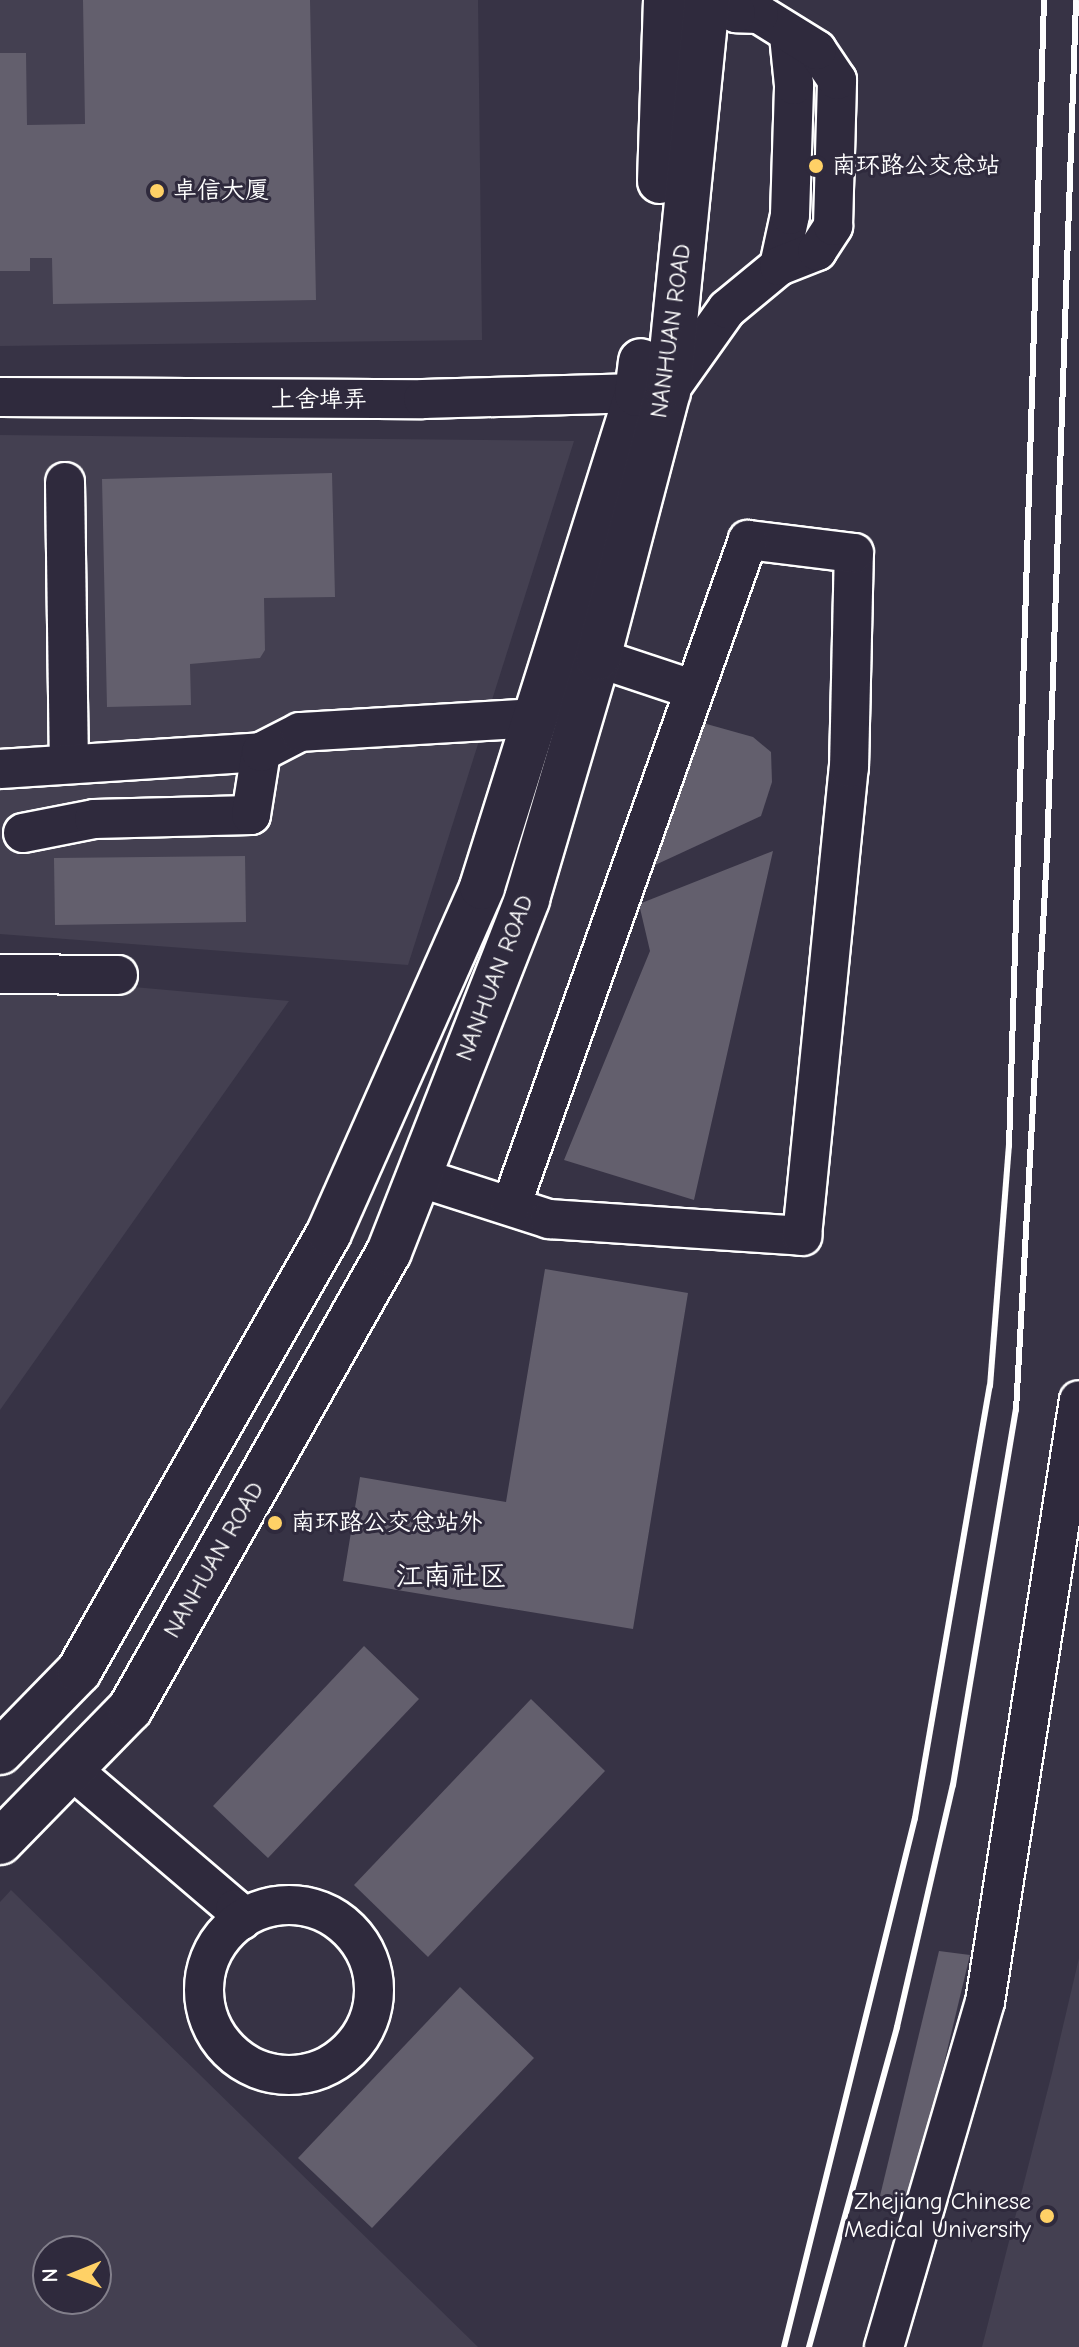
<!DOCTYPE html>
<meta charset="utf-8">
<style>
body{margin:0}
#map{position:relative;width:1079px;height:2347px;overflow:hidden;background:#373345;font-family:"Comic Neue","LXGW WenKai TC",sans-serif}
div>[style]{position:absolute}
.built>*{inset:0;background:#444051}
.building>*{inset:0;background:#635f6d}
.roads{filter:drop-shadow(2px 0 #fff) drop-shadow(-2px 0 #fff) drop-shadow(0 2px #fff) drop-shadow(0 -2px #fff)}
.minor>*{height:38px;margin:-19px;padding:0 19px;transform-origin:19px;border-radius:19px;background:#2f2a3d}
.minor>.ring{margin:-19px;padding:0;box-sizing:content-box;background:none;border:38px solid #2f2a3d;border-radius:50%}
.major>*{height:44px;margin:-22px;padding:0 22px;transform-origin:22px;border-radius:22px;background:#2f2a3d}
.rail>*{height:6px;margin:-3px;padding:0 3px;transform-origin:3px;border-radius:3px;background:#fff}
.dots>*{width:22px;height:22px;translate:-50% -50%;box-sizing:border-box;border:4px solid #2f2a3d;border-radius:50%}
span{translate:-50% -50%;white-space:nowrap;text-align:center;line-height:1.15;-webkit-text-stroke:6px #2f2a3d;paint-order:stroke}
.poi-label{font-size:24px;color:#fff}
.left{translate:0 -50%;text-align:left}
.right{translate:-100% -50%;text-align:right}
.street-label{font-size:24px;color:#fff}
.quarter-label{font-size:28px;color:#fff}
.north{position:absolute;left:32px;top:2235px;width:80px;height:80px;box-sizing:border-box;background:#2f2a3d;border:2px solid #827f8b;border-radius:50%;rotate:269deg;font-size:22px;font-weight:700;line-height:32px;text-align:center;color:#fff}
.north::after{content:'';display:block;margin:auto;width:28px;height:36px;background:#ffd166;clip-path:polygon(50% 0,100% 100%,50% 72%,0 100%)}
</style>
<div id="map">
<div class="built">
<div style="clip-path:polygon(0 0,478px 0,482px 340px,0 346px)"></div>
<div style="clip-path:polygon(0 435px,574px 441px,408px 965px,0 934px)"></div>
<div style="clip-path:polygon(0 975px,289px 1001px,0 1410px)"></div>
<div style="clip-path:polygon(evenodd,11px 1890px,478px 2347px,0 2347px,0 1902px,11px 1890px,48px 2251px,96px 2251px,96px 2299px,48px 2299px,48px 2251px)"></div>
<div style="clip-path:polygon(1079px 1958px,1079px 2347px,982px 2347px,1052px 2073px)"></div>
</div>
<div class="building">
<div style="clip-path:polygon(83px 0,310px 0,316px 300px,53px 304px,52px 258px,30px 258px,30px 271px,0 271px,0 53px,26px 53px,27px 125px,85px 124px)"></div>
<div style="clip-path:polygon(332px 473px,335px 597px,264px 598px,265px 650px,260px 658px,190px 664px,191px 705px,107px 707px,102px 479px)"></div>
<div style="clip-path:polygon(703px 723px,753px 737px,771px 752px,772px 782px,761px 816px,653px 866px)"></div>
<div style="clip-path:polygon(773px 851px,694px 1200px,564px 1160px,650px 951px,639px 904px)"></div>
<div style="clip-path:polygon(245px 856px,246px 922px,55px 925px,54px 858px)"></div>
<div style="clip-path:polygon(545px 1269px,688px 1293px,633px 1629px,343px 1581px,360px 1477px,506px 1502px)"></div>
<div style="clip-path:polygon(364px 1646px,419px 1699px,268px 1858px,213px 1806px)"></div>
<div style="clip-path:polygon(531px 1699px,605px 1771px,428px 1957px,354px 1885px)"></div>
<div style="clip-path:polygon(939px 1951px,970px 1955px,911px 2201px,880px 2196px)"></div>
<div style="clip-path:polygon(460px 1987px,534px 2058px,372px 2228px,298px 2158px)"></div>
</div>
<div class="roads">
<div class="minor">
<div style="left:779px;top:266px;width:52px;rotate:-77.8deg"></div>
<div style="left:790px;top:215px;width:130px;rotate:-88.2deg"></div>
<div style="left:794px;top:85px;width:49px;rotate:-95.8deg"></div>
<div style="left:0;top:397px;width:423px;rotate:0.3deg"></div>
<div style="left:423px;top:399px;width:245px;rotate:-1.6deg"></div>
<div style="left:668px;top:392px;width:102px;rotate:-54.6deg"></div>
<div style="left:727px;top:309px;width:67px;rotate:-39.6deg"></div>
<div style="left:779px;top:266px;width:41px;rotate:-21.5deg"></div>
<div style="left:817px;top:251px;width:30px;rotate:-57deg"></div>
<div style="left:833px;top:226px;width:146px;rotate:-88.4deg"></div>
<div style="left:837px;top:80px;width:36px;rotate:-124deg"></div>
<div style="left:817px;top:50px;width:68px;rotate:-148.2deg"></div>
<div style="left:759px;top:14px;width:23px;rotate:-178deg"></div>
<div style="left:736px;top:13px;width:18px;rotate:-135deg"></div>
<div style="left:65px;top:482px;width:282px;rotate:89.2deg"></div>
<div style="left:598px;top:658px;width:101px;rotate:18.4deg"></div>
<div style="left:0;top:769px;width:262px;rotate:-3.7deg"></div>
<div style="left:23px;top:833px;width:72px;rotate:-11.2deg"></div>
<div style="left:94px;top:819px;width:157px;rotate:-1.5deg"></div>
<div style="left:251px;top:815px;width:64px;rotate:-81deg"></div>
<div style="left:261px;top:752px;width:44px;rotate:-27.1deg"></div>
<div style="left:300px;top:732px;width:235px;rotate:-3.4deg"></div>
<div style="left:0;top:974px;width:118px;rotate:0.5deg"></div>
<div style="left:418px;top:1177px;width:138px;rotate:17.8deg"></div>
<div style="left:549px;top:1219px;width:254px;rotate:3.8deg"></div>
<div style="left:802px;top:1236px;width:470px;rotate:-84.3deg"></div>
<div style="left:849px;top:768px;width:215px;rotate:-88.7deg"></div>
<div style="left:854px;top:553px;width:107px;rotate:-173deg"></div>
<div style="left:748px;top:540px;width:707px;rotate:109.59deg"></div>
<div style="left:71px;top:1769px;width:216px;rotate:40.5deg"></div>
<div style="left:235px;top:1909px;width:13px;rotate:61deg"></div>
<div class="ring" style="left:204px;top:1905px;width:132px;height:132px"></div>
<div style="left:884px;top:2347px;width:359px;rotate:-73.7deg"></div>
<div style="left:985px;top:2002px;width:609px;rotate:-81.13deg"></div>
</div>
<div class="major">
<div style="left:660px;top:181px;width:181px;rotate:-88.1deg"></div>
<div style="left:0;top:1752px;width:113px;rotate:-45.7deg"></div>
<div style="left:79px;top:1671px;width:504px;rotate:-60.28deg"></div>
<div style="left:329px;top:1233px;width:378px;rotate:-66.1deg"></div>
<div style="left:482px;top:887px;width:517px;rotate:-72.55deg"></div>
<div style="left:637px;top:394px;width:33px;rotate:-83deg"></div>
<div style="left:0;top:1842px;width:186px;rotate:-45.7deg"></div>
<div style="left:130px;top:1709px;width:525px;rotate:-60.46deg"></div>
<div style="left:389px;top:1252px;width:379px;rotate:-68.6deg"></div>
<div style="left:527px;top:899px;width:251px;rotate:-73.6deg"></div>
<div style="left:598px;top:658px;width:275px;rotate:-75.3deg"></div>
<div style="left:668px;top:392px;width:394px;rotate:-84.3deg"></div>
</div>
</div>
<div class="rail">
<div style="left:784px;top:2347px;width:545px;rotate:-76.09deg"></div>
<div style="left:915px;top:1818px;width:438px;rotate:-80.2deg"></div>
<div style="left:990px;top:1386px;width:241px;rotate:-85.5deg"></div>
<div style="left:1009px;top:1146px;width:1147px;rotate:-88.25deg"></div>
<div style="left:809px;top:2347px;width:332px;rotate:-74.6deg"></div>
<div style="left:897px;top:2027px;width:248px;rotate:-77deg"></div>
<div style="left:953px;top:1785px;width:380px;rotate:-80.5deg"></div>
<div style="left:1016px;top:1410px;width:558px;rotate:-86.81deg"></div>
<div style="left:1047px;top:853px;width:853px;rotate:-88.05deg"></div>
</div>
<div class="dots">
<div style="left:816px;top:166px;background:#ffd166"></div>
<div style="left:157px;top:191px;background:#ffd166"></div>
<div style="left:275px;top:1523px;background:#ffd166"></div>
<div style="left:1047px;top:2216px;background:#ffd166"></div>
</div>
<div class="poi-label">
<span class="left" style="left:832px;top:166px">南环路公交总站</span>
<span class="left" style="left:173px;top:191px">卓信大厦</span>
<span class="left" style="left:291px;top:1523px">南环路公交总站外</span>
<span class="right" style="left:1031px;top:2216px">Zhejiang Chinese<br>Medical University</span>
</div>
<div class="street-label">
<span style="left:671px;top:331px;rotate:-82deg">NANHUAN ROAD</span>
<span style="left:319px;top:400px">上舍埠弄</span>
<span style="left:495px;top:978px;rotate:-69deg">NANHUAN ROAD</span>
<span style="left:214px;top:1560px;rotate:-60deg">NANHUAN ROAD</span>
</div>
<div class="quarter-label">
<span style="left:451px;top:1576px">江南社区</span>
</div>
<div class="north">N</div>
</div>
